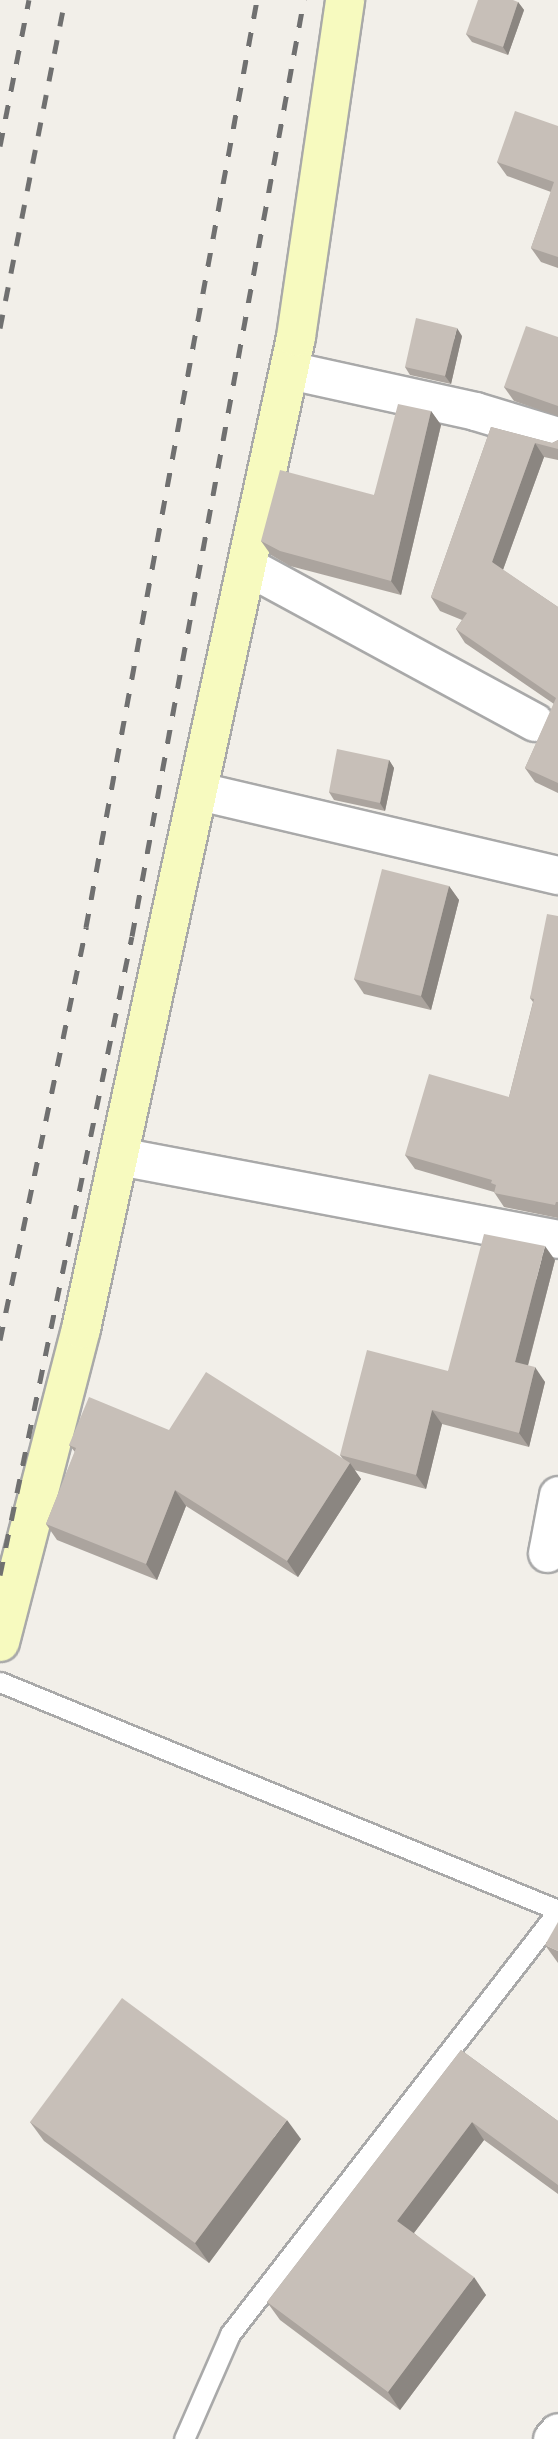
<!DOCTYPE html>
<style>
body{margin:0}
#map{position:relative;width:558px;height:2439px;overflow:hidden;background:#f2efe9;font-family:Roboto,sans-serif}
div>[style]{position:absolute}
.roads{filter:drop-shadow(2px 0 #a9a9a9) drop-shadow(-2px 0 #a9a9a9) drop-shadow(0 2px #a9a9a9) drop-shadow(0 -2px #a9a9a9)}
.lane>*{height:19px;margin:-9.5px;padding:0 9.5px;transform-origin:9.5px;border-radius:9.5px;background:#fff}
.street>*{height:37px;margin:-18.5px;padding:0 18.5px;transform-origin:18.5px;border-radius:18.5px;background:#fff}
.secondary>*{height:38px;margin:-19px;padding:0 19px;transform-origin:19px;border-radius:19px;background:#f7fabf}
.rail>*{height:5px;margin-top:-2.5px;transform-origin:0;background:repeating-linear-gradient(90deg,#707070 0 14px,transparent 0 28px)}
.wall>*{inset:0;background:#aba49e}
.shaded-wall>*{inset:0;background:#8b8681}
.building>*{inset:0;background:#c7bfb8}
span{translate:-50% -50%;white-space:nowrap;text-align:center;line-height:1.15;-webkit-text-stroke:5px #fff;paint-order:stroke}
</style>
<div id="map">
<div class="roads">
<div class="lane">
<div style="left:0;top:1682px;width:603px;rotate:22.23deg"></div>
<div style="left:184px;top:2439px;width:115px;rotate:-66.3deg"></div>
<div style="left:230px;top:2334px;width:535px;rotate:-52.21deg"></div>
</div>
<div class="street">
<div style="left:289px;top:370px;width:190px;rotate:12.4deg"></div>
<div style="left:475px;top:411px;width:87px;rotate:16.8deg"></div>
<div style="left:247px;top:566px;width:327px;rotate:28.5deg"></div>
<div style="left:199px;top:791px;width:369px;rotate:13.2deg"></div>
<div style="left:119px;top:1156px;width:447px;rotate:10.7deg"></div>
<div style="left:547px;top:1553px;width:59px;rotate:-79.3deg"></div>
<div style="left:552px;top:2439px;width:9px;rotate:-49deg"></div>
</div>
<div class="secondary">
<div style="left:0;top:1642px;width:323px;rotate:-75.5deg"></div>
<div style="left:81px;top:1329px;width:1015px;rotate:-77.77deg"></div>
<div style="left:296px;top:337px;width:341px;rotate:-81.7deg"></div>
</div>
</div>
<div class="rail">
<div style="left:0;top:146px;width:149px;rotate:-78.8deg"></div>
<div style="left:0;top:328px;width:334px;rotate:-78.8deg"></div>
<div style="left:0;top:1340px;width:422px;rotate:-78.2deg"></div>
<div style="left:86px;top:927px;width:943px;rotate:-79.55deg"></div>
<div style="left:0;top:1575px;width:652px;rotate:-78.33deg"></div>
<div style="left:132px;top:936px;width:952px;rotate:-79.59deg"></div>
</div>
<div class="wall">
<div style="clip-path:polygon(518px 2px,524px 10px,508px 55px,472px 42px,466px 34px)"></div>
<div style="clip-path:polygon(558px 126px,558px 268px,541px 262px,531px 248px,551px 192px,507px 176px,497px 162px)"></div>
<div style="clip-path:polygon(462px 336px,451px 384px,410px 375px,405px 367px)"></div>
<div style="clip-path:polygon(558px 337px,558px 416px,514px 401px,504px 387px)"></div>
<div style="clip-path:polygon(431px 411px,441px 425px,401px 595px,290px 566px,271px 555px,261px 541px,374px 495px)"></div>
<div style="clip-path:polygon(491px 427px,552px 443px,558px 440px,558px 460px,544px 457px,503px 570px,558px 607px,558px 793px,535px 782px,525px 768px,554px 704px,465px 643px,456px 629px,462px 620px,440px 611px,431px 597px)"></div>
<div style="clip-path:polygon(389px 760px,394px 768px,385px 811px,334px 800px,329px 792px)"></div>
<div style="clip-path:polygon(449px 886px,459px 900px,431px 1010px,364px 994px,354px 979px)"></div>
<div style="clip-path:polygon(558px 916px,558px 1218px,504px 1207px,494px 1192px,415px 1169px,405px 1155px,509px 1097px,533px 1002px,530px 998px)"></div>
<div style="clip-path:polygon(555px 1260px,528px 1366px,545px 1382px,529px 1447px,442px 1424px,426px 1489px,354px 1470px,361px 1479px,298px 1577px,186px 1506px,157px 1580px,57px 1540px,46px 1524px,75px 1452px,69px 1445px,169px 1430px,343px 1459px,340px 1455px,448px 1371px)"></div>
<div style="clip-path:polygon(545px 1945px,558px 1951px,558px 1963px)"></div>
<div style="clip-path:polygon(461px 2050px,558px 2121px,558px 2194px,484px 2140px,414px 2233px,486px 2295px,400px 2410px,280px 2320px,267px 2302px)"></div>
<div style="clip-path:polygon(30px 2122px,301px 2139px,209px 2263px,44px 2141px)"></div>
</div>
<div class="shaded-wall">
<div style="clip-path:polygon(518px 2px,524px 10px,508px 55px,503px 47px)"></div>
<div style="clip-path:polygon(457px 328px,462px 336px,451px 384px,445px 376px)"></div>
<div style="clip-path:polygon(431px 411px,441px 425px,401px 595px,391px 581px)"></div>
<div style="clip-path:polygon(535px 443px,544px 457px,501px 575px,492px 562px)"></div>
<div style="clip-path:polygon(389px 760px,394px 768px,385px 811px,380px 803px)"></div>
<div style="clip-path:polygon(449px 886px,459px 900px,431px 1010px,421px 996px)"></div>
<div style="clip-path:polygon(545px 1246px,555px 1260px,525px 1376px,515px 1362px)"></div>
<div style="clip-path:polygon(535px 1367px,545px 1382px,529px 1447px,519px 1433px)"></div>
<div style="clip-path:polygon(432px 1410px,442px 1424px,426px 1489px,416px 1475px)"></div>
<div style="clip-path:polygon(350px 1463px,361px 1479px,298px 1577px,287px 1561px)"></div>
<div style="clip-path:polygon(175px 1490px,186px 1506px,157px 1580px,146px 1564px)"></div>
<div style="clip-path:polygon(287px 2120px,301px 2139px,209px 2263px,195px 2243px)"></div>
<div style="clip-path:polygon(472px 2122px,484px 2140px,410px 2238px,397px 2221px)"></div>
<div style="clip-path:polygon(474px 2277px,486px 2295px,400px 2410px,388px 2392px)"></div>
</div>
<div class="building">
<div style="clip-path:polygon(478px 0,513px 0,518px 2px,503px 47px,466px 34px)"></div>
<div style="clip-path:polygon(515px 111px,558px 126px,558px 257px,531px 248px,554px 182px,497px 162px)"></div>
<div style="clip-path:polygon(416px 318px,457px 328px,445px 376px,405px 367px)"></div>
<div style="clip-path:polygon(526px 326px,558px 337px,558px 406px,504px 387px)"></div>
<div style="clip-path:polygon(398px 404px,431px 411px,391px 581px,280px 551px,261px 541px,280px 470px,374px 495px)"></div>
<div style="clip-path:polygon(491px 427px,552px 443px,558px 440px,558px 449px,535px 443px,492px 562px,558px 607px,558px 783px,525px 768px,556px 698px,456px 629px,467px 613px,431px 597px)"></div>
<div style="clip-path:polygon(337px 749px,389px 760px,380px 803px,329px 792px)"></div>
<div style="clip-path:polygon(382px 869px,449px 886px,421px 996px,354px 979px)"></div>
<div style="clip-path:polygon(547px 914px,558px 916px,558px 1202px,556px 1202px,555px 1205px,494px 1193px,496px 1185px,491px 1183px,492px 1180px,405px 1155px,429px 1074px,509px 1097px,534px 999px,530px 998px)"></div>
<div style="clip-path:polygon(484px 1234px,545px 1246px,515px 1362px,535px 1367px,519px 1433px,432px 1410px,416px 1475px,340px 1455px,367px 1350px,448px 1371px)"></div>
<div style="clip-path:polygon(206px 1372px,350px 1463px,287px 1561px,175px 1490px,146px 1564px,46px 1524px,76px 1448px,69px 1445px,89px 1397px,169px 1430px)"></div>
<div style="clip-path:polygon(558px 1922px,558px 1951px,545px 1945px)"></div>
<div style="clip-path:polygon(122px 1998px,287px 2120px,195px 2243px,30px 2122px)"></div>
<div style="clip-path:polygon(461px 2050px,558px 2121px,558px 2185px,472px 2122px,397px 2221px,474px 2277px,388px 2392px,267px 2302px)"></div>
</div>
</div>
